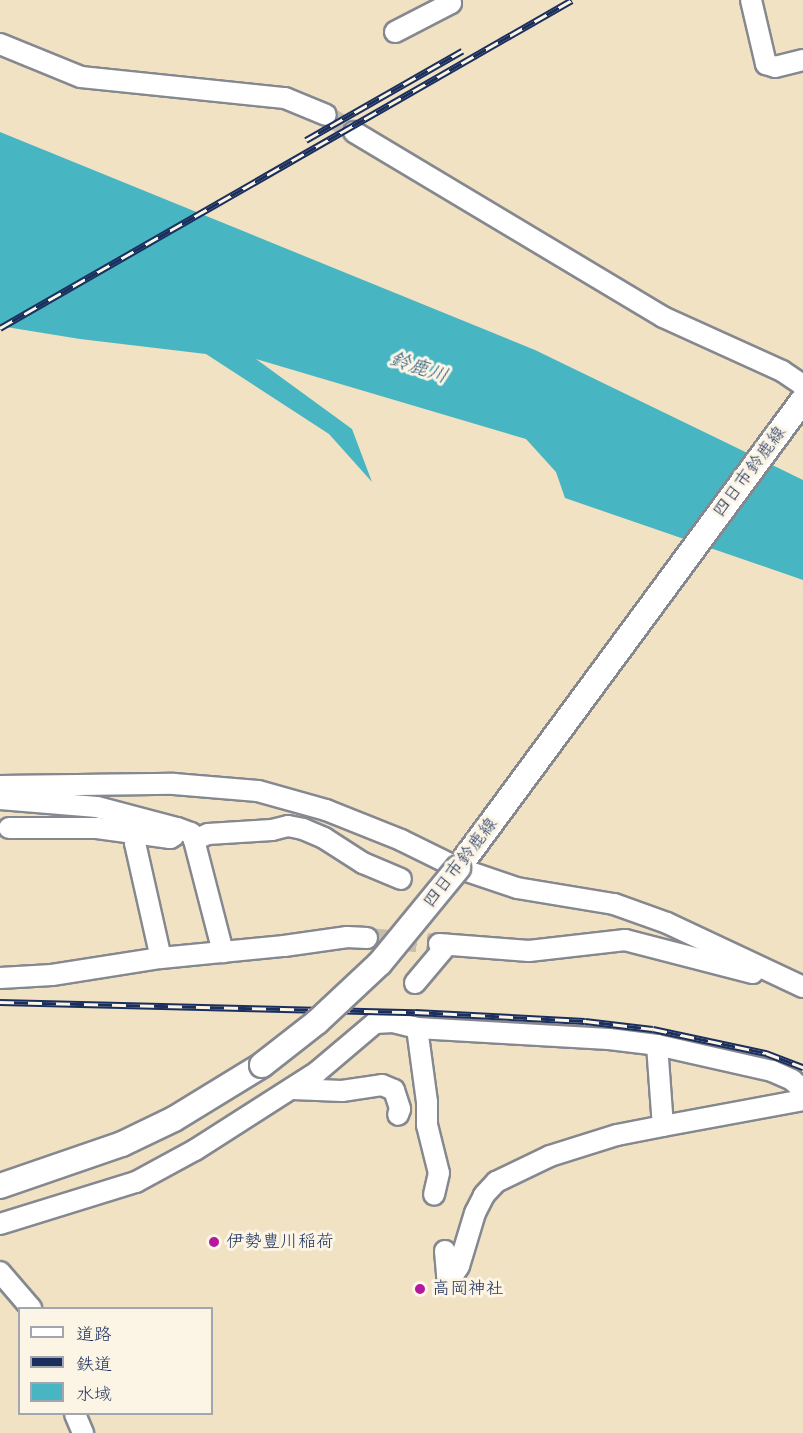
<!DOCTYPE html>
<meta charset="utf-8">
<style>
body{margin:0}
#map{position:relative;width:803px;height:1433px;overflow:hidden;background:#f0e2c3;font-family:"Comic Neue","Klee One",sans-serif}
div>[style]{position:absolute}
.water>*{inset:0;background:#48b5c3}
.minor-tunnel>*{height:20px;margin-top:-10px;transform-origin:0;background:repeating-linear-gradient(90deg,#c5beaf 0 20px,transparent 0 30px)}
.roads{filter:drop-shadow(2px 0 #868890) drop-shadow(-2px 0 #868890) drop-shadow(0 2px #868890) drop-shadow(0 -2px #868890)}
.minor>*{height:20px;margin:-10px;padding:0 10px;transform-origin:10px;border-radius:10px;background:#fff}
.major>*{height:24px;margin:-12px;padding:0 12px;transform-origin:12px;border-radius:12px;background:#fff}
.rail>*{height:7px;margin-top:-3.5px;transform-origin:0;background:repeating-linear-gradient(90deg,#fcf5e5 0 14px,#1b2f5e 0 28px);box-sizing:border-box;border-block:2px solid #1b2f5e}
.bridges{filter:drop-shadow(2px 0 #868890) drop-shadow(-2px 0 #868890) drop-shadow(0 2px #868890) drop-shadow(0 -2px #868890)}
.major-bridge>*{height:24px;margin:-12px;padding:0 12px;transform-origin:12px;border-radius:12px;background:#fff}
.dots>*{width:16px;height:16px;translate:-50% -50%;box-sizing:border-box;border:3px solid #fcf5e5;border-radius:50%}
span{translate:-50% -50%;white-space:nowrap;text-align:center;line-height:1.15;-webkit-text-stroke:6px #fcf5e5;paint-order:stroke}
.street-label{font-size:18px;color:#1b2f5e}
.poi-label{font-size:18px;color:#1b2f5e}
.left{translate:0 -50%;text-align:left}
.water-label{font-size:20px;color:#28577c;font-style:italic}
.legend{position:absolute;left:18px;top:1307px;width:195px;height:108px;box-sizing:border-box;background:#fcf5e5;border:2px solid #a2a6af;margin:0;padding:8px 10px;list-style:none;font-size:18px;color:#1b2f5e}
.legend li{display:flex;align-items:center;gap:12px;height:30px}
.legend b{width:30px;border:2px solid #a2a6af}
</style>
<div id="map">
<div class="water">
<div style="clip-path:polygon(0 132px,535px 350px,803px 480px,803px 580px,565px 498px,556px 472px,526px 439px,256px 359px,352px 429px,372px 482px,329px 434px,206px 354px,80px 339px,0 326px)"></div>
</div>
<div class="minor-tunnel">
<div style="left:326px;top:115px;width:33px;rotate:31deg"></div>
<div style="left:367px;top:938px;width:72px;rotate:4.8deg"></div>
</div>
<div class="roads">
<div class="minor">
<div style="left:751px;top:0;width:66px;rotate:76.8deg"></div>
<div style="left:766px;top:64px;width:9px;rotate:18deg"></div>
<div style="left:775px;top:67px;width:29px;rotate:-14deg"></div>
<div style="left:395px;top:32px;width:63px;rotate:-27.4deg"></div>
<div style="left:451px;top:3px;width:3px;rotate:-108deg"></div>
<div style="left:0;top:44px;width:87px;rotate:22.2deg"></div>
<div style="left:81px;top:77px;width:205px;rotate:5.9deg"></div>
<div style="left:285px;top:98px;width:44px;rotate:22.5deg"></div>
<div style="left:354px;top:132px;width:360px;rotate:30.9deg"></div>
<div style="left:663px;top:317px;width:131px;rotate:24.4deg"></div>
<div style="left:782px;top:371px;width:25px;rotate:34deg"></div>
<div style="left:0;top:786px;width:174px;rotate:-0.7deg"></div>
<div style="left:174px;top:784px;width:84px;rotate:4.8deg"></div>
<div style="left:258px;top:791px;width:71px;rotate:15.6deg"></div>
<div style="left:326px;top:810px;width:81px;rotate:21.8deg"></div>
<div style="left:401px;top:840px;width:64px;rotate:26.2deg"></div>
<div style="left:458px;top:868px;width:62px;rotate:18.7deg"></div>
<div style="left:517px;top:888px;width:98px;rotate:9.4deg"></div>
<div style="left:614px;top:904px;width:56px;rotate:19.7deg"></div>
<div style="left:667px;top:923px;width:150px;rotate:25.2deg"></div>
<div style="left:0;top:799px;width:97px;rotate:4.7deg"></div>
<div style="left:97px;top:807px;width:83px;rotate:14.7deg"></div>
<div style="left:177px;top:828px;width:15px;rotate:20deg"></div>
<div style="left:191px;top:833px;width:8px;rotate:67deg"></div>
<div style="left:194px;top:840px;width:15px;rotate:-23deg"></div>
<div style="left:208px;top:834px;width:64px;rotate:-3.6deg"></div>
<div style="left:272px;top:830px;width:16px;rotate:-14deg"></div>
<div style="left:288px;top:826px;width:15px;rotate:11deg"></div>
<div style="left:303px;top:829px;width:23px;rotate:23deg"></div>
<div style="left:324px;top:838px;width:46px;rotate:32.7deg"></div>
<div style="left:363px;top:863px;width:41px;rotate:22.8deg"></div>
<div style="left:9px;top:828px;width:88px"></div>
<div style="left:97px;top:828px;width:74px;rotate:7.8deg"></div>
<div style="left:170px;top:838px;width:4px;rotate:-27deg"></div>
<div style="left:136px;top:834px;width:9px;rotate:96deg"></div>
<div style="left:135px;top:843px;width:118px;rotate:77.3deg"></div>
<div style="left:194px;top:840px;width:116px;rotate:75.5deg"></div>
<div style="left:439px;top:944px;width:90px;rotate:4.4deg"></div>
<div style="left:529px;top:951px;width:97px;rotate:-6.5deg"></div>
<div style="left:625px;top:940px;width:132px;rotate:14.5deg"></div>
<div style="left:0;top:978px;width:52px;rotate:-3.3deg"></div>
<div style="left:52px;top:975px;width:110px;rotate:-8.9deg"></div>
<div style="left:161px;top:958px;width:124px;rotate:-5.6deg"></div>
<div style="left:284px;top:946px;width:64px;rotate:-8.1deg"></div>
<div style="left:347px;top:937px;width:20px;rotate:3deg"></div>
<div style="left:415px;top:983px;width:50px;rotate:-49.9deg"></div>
<div style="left:417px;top:1028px;width:75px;rotate:82.3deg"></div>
<div style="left:427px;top:1102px;width:23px;rotate:90deg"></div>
<div style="left:427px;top:1125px;width:49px;rotate:76deg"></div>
<div style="left:439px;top:1173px;width:22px;rotate:103deg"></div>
<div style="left:657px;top:1045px;width:81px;rotate:85.8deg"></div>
<div style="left:663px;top:1126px;width:142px;rotate:-10.5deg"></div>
<div style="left:293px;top:1089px;width:49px;rotate:2.3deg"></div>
<div style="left:342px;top:1091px;width:40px;rotate:-8.5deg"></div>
<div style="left:382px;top:1085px;width:13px;rotate:23deg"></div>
<div style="left:394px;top:1090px;width:20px;rotate:72deg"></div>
<div style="left:400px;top:1109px;width:6px;rotate:108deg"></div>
<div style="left:0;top:1224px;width:142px;rotate:-17.2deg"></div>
<div style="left:136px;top:1182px;width:67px;rotate:-28.5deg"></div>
<div style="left:195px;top:1150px;width:145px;rotate:-32.6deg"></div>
<div style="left:317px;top:1072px;width:76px;rotate:-40.2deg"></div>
<div style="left:375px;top:1023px;width:18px;rotate:-3deg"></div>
<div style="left:393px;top:1022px;width:25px;rotate:14deg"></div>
<div style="left:417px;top:1028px;width:192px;rotate:3.3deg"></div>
<div style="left:609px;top:1039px;width:48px;rotate:7.1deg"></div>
<div style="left:657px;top:1045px;width:118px;rotate:12.7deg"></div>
<div style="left:772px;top:1071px;width:22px;rotate:24deg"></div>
<div style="left:792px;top:1080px;width:15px;rotate:42deg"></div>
<div style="left:445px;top:1251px;width:24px;rotate:85deg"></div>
<div style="left:447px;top:1275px;width:5px;rotate:37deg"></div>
<div style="left:451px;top:1278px;width:14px;rotate:-56deg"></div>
<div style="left:459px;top:1266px;width:55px;rotate:-73.2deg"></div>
<div style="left:475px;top:1213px;width:20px;rotate:-63deg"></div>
<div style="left:484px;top:1195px;width:18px;rotate:-47deg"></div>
<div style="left:496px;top:1182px;width:60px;rotate:-25.7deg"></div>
<div style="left:550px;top:1156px;width:70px;rotate:-17.4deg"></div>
<div style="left:617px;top:1135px;width:47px;rotate:-11.1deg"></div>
<div style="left:0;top:1272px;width:48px;rotate:49.3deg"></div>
<div style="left:75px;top:1414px;width:21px;rotate:67deg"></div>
</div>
<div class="major">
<div style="left:458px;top:868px;width:581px;rotate:-53.6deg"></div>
<div style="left:0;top:1186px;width:129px;rotate:-19deg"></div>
<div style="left:122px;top:1144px;width:58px;rotate:-25.7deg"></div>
<div style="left:174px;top:1119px;width:103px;rotate:-31.5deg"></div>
</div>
</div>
<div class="rail">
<div style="left:306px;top:140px;width:180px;rotate:-29.7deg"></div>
<div style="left:0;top:328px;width:659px;rotate:-29.83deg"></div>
<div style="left:0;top:1002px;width:415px;rotate:1.4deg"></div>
<div style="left:415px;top:1012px;width:170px;rotate:3deg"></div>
<div style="left:585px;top:1021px;width:68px;rotate:6.7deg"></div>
<div style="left:653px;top:1029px;width:116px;rotate:12deg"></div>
<div style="left:766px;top:1053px;width:40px;rotate:21deg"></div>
</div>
<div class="bridges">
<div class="major-bridge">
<div style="left:262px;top:1065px;width:70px;rotate:-38deg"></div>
<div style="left:317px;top:1022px;width:86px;rotate:-43.1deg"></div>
<div style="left:380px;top:963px;width:123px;rotate:-50.6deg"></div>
</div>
</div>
<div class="dots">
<div style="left:214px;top:1242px;background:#b5179e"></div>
<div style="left:420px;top:1289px;background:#b5179e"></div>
</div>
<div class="street-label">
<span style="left:750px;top:472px;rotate:-53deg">四日市鈴鹿線</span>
<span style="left:461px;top:863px;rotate:-52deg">四日市鈴鹿線</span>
</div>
<div class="poi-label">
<span class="left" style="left:226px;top:1242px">伊勢豊川稲荷</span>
<span class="left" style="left:432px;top:1289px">高岡神社</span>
</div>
<div class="water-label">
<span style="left:419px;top:367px;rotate:19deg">鈴鹿川</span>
</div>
<ul class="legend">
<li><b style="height:8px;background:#fff"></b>道路</li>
<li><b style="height:8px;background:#1b2f5e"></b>鉄道</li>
<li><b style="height:16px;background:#48b5c3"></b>水域</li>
</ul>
</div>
